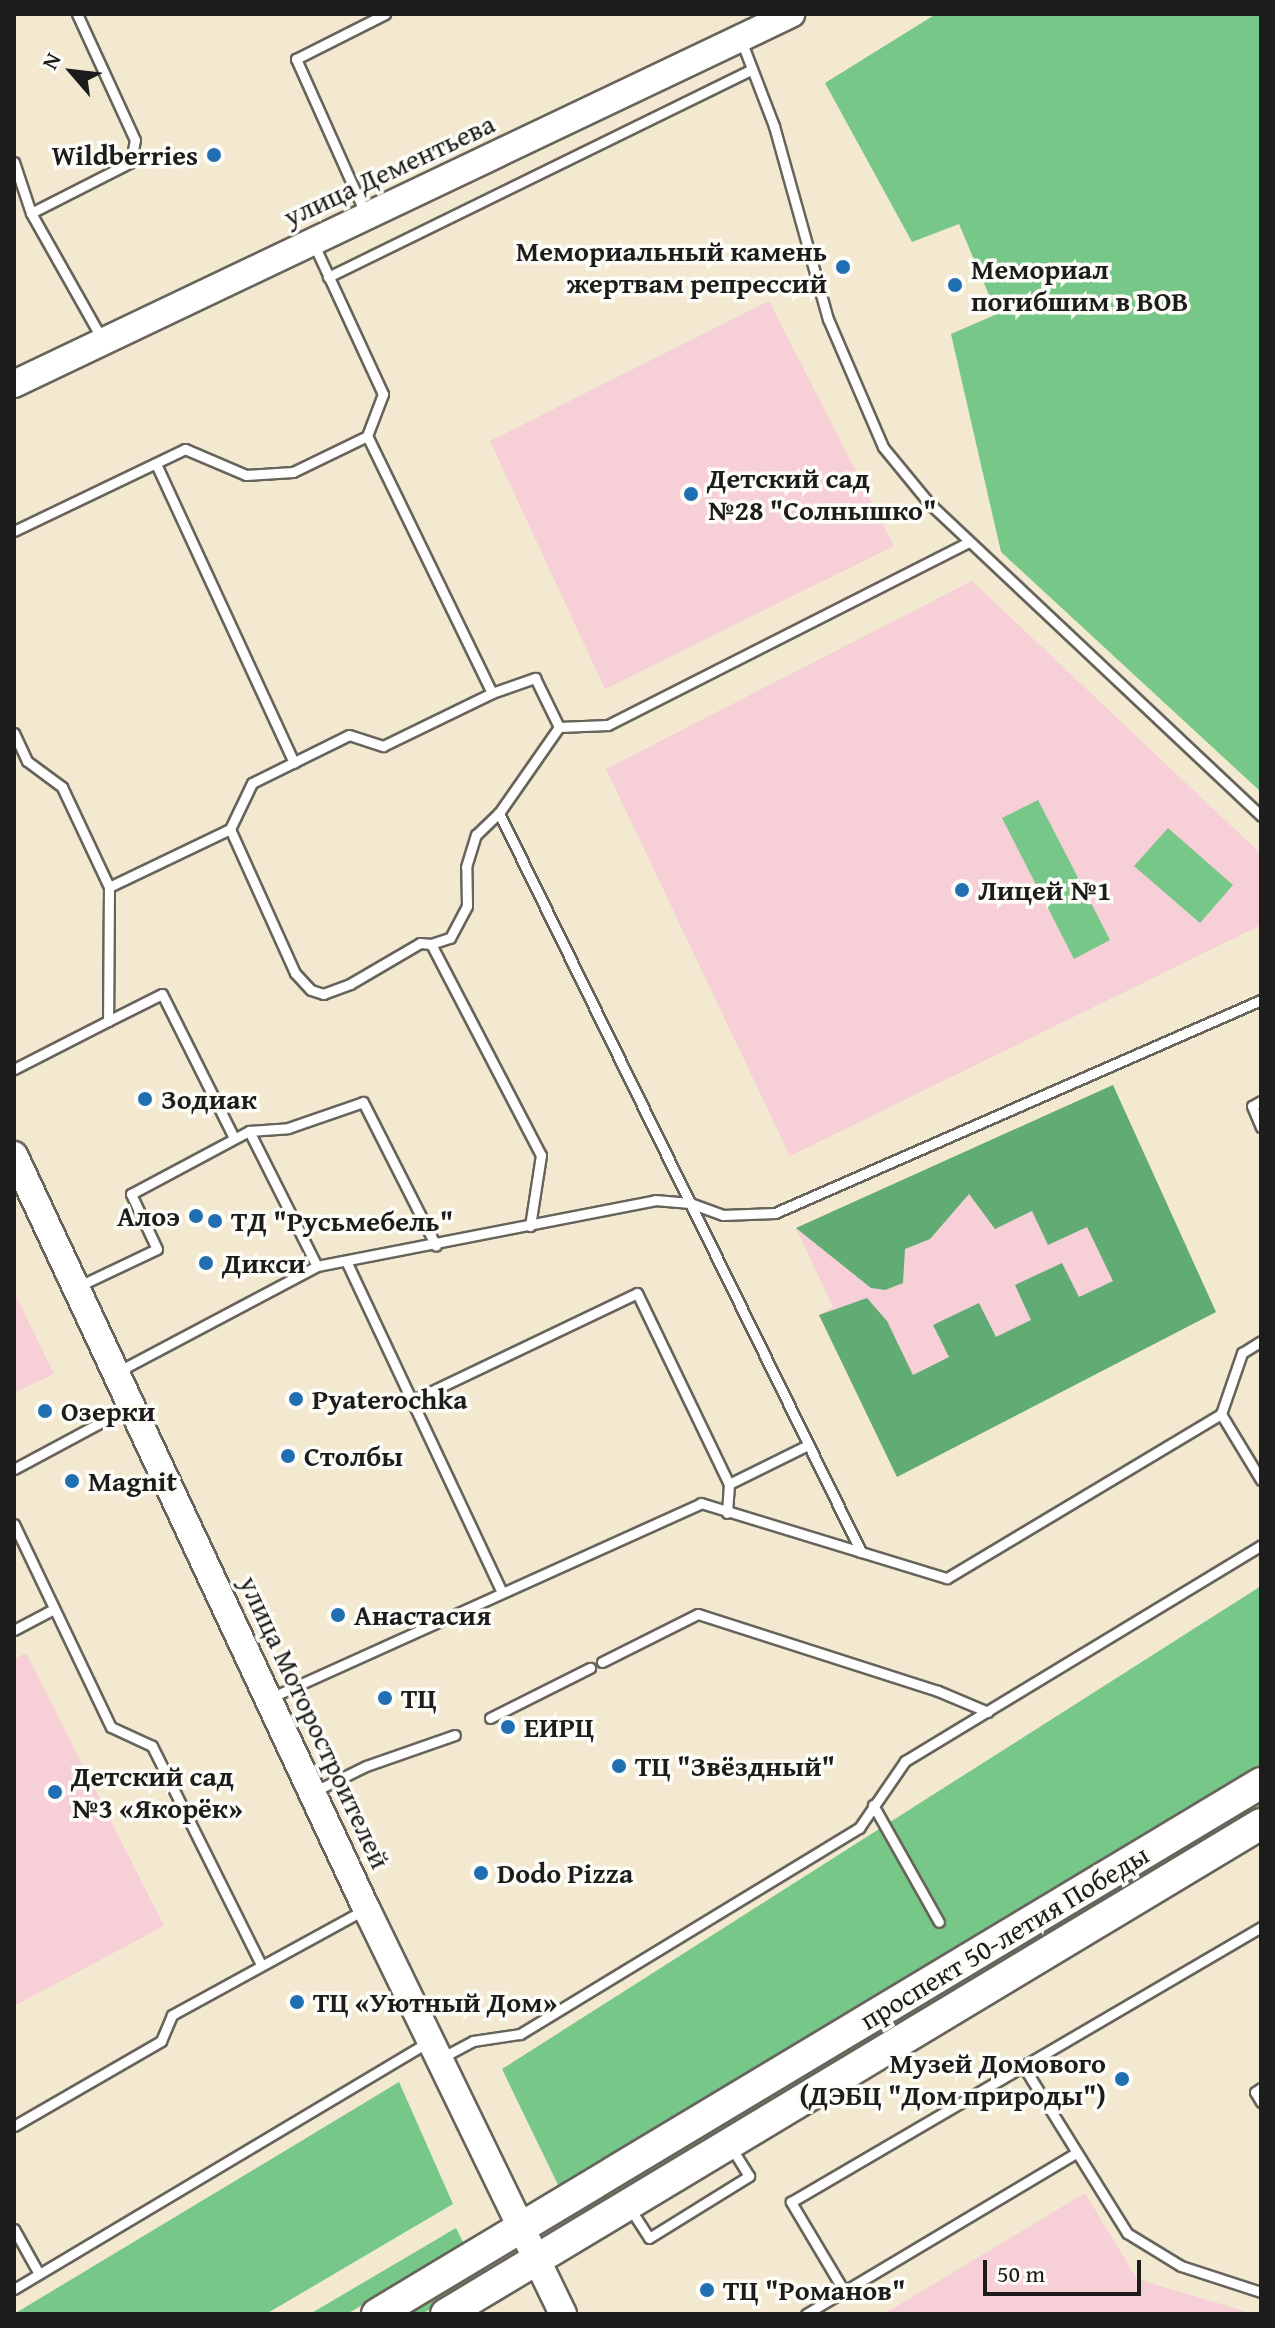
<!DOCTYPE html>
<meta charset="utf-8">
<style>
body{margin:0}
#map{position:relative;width:1275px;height:2328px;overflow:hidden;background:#f2e9d0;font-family:"Gentium Book Plus",serif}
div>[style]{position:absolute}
.built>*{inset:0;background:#f6cfd7}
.green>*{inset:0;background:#76c788}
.forest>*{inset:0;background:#60ac74}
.roads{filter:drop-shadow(2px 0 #67645b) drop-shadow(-2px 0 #67645b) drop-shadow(0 2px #67645b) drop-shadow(0 -2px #67645b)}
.lane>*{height:9px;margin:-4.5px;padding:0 4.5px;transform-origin:4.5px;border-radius:4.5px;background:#fff}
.secondary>*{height:26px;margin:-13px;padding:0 13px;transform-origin:13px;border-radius:13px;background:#fff}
.primary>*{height:30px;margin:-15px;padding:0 15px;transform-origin:15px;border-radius:15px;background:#fff}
.dots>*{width:22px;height:22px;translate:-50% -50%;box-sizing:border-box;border:4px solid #fdfcf7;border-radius:50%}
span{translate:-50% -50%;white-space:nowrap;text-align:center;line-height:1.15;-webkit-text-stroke:7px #fdfcf7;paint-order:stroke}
.poi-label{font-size:28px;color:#1c1c1c;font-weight:700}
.right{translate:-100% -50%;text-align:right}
.left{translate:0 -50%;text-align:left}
.street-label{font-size:28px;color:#1c1c1c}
.frame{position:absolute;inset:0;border:16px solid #1c1c1c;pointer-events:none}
.north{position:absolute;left:32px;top:32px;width:80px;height:80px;-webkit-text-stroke:6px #fdfcf7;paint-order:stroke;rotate:298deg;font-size:22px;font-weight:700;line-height:32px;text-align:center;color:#1c1c1c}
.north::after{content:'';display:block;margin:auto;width:28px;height:36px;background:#1c1c1c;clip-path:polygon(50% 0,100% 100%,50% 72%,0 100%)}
.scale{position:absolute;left:983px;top:2260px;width:158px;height:36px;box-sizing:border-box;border:4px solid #1c1c1c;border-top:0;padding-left:10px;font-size:24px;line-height:28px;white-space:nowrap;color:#1c1c1c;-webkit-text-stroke:6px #fdfcf7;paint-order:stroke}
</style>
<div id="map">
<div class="built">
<div style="clip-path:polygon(769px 301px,894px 546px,605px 689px,490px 441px)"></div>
<div style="clip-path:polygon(972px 581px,1261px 854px,1261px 925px,790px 1156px,606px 769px)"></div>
<div style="clip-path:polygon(1113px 1085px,1216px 1312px,897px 1477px,819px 1315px,833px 1307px,796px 1228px)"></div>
<div style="clip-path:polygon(14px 1292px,54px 1374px,14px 1393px)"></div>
<div style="clip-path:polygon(26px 1653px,164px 1926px,14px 2006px,14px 1659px)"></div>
<div style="clip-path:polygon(1085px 2193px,1137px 2279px,1254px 2314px,884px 2314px)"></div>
</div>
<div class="green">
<div style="clip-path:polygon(936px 14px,1261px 14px,1261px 792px,1001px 552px,951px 334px,997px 314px,959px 224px,912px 242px,825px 83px)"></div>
<div style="clip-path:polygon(1038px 800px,1110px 940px,1074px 959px,1002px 818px)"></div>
<div style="clip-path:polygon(1168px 828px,1233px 885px,1200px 923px,1134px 866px)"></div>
<div style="clip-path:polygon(1261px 1586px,1261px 1771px,561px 2191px,502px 2069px)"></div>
<div style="clip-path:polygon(1261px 1798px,1261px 1811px,575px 2222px,569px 2213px)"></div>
<div style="clip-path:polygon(399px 2082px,453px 2204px,266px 2314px,14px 2314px)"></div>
<div style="clip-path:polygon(456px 2228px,464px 2244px,347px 2314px,310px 2314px)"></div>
<div style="clip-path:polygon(482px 2265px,488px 2274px,422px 2314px,402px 2314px)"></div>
</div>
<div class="forest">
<div style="clip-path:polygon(1113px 1085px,1216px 1312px,897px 1477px,819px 1315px,867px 1298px,887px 1321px,913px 1375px,949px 1357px,933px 1325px,979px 1303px,996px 1337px,1031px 1320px,1015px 1285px,1062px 1263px,1079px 1297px,1113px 1281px,1087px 1227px,1048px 1245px,1032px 1211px,995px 1229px,969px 1194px,930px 1239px,905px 1249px,903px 1283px,885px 1290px,871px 1288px,796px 1228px)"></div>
</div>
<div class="roads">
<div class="lane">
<div style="left:741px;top:40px;width:92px;rotate:69deg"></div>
<div style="left:774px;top:126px;width:200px;rotate:74.4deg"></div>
<div style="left:828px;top:319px;width:139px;rotate:66.7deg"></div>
<div style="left:883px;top:447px;width:72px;rotate:50.6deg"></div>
<div style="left:929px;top:503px;width:456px;rotate:43.3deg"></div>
<div style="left:14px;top:162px;width:54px;rotate:71.6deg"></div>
<div style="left:31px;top:213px;width:147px;rotate:60.6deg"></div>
<div style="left:31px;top:213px;width:112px;rotate:-27deg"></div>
<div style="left:131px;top:162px;width:22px;rotate:-80deg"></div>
<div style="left:135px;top:140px;width:139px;rotate:-114.7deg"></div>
<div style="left:365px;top:213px;width:169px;rotate:-114.1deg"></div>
<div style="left:296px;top:59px;width:100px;rotate:-26.8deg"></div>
<div style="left:328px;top:277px;width:472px;rotate:-26.1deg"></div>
<div style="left:156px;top:464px;width:329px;rotate:65.2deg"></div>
<div style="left:14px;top:531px;width:190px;rotate:-25.6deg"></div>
<div style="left:185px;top:449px;width:66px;rotate:23.1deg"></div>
<div style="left:246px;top:475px;width:47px;rotate:-3.7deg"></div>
<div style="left:293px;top:472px;width:82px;rotate:-25.9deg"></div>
<div style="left:492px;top:693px;width:46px;rotate:-19.2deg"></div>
<div style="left:535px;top:678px;width:55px;rotate:63.9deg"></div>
<div style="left:559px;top:727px;width:105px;rotate:124.9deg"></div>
<div style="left:499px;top:813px;width:823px;rotate:63.9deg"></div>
<div style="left:559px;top:727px;width:49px;rotate:-2.3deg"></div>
<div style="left:608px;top:725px;width:405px;rotate:-26.9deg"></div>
<div style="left:14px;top:733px;width:31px;rotate:65deg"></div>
<div style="left:27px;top:761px;width:44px;rotate:36.6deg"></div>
<div style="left:62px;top:787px;width:110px;rotate:64.8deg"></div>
<div style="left:109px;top:887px;width:134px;rotate:90.4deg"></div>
<div style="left:108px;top:1021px;width:106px;rotate:152.9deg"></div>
<div style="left:230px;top:829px;width:158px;rotate:65.7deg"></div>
<div style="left:295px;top:973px;width:23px;rotate:47deg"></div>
<div style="left:311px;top:990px;width:13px;rotate:18deg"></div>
<div style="left:323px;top:994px;width:29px;rotate:-20deg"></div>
<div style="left:350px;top:984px;width:81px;rotate:-30.4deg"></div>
<div style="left:420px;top:943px;width:11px;rotate:5deg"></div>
<div style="left:431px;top:944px;width:238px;rotate:62.5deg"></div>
<div style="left:541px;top:1155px;width:72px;rotate:98.8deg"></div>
<div style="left:109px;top:887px;width:134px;rotate:-25.6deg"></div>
<div style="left:230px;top:829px;width:51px;rotate:-64.4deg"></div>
<div style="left:252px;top:783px;width:108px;rotate:-26.3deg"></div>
<div style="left:349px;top:735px;width:36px;rotate:18deg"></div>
<div style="left:383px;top:746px;width:121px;rotate:-25.9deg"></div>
<div style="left:492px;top:693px;width:286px;rotate:-115.9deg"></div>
<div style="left:367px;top:436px;width:45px;rotate:-69.1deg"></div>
<div style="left:383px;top:394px;width:164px;rotate:-114.8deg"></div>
<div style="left:431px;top:944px;width:20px;rotate:-18deg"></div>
<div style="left:450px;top:938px;width:36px;rotate:-62deg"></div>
<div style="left:467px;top:906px;width:39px;rotate:-91deg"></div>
<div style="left:466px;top:867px;width:34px;rotate:-73deg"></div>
<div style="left:476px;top:835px;width:32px;rotate:-44deg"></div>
<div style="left:108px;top:1021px;width:60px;rotate:-26.6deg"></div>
<div style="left:162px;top:994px;width:161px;rotate:63.4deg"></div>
<div style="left:1261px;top:1101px;width:10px;rotate:151deg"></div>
<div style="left:1252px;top:1106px;width:23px;rotate:67deg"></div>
<div style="left:249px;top:1131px;width:39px;rotate:-4deg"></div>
<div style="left:288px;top:1128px;width:79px;rotate:-19.1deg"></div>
<div style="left:363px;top:1102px;width:161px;rotate:63.1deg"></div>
<div style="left:347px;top:1263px;width:361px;rotate:64.8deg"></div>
<div style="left:79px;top:1286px;width:86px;rotate:-25.4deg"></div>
<div style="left:157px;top:1249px;width:61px;rotate:-115.3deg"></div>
<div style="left:131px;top:1194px;width:134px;rotate:-28.1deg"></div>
<div style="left:249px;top:1131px;width:151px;rotate:63.3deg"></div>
<div style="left:117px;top:1372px;width:226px;rotate:-27.9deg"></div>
<div style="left:317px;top:1266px;width:344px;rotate:-11deg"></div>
<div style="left:655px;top:1200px;width:35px;rotate:5deg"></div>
<div style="left:690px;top:1203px;width:35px;rotate:20deg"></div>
<div style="left:723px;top:1215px;width:52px;rotate:-2.2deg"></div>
<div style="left:775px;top:1213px;width:531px;rotate:-23.67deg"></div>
<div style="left:411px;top:1401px;width:250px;rotate:-25.5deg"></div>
<div style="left:637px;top:1293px;width:212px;rotate:64.3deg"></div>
<div style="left:729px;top:1484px;width:29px;rotate:94deg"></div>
<div style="left:1221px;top:1414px;width:77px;rotate:58.8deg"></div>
<div style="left:14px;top:1469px;width:129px;rotate:-28.2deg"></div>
<div style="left:729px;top:1484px;width:88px;rotate:-26.3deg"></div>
<div style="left:14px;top:1524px;width:225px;rotate:64.5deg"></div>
<div style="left:111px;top:1727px;width:45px;rotate:24.9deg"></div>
<div style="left:152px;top:1746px;width:245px;rotate:63.5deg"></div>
<div style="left:14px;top:1630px;width:45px;rotate:-27.7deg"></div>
<div style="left:602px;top:1662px;width:107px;rotate:-26.6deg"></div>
<div style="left:698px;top:1614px;width:252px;rotate:17.8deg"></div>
<div style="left:938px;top:1691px;width:54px;rotate:22.8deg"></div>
<div style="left:270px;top:1698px;width:473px;rotate:-24.3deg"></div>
<div style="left:701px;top:1503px;width:257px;rotate:17deg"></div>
<div style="left:947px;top:1578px;width:319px;rotate:-30.9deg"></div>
<div style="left:1221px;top:1414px;width:65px;rotate:-71deg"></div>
<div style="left:1242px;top:1353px;width:22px;rotate:-32deg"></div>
<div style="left:490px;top:1718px;width:112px;rotate:-26.6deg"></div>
<div style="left:313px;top:1792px;width:59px;rotate:-26.1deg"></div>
<div style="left:366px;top:1766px;width:94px;rotate:-19.2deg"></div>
<div style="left:873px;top:1805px;width:134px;rotate:60.6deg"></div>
<div style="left:443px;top:2057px;width:34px;rotate:-28deg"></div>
<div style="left:473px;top:2041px;width:48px;rotate:-8.5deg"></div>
<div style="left:520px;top:2034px;width:397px;rotate:-31.3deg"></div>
<div style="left:859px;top:1828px;width:81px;rotate:-55.5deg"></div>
<div style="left:905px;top:1761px;width:416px;rotate:-31.2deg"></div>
<div style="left:1025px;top:2069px;width:193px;rotate:58.1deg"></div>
<div style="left:1127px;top:2233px;width:63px;rotate:31.4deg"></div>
<div style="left:1181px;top:2266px;width:84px;rotate:18deg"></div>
<div style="left:1261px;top:2088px;width:7px;rotate:146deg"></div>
<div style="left:1255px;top:2092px;width:12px;rotate:59deg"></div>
<div style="left:14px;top:2126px;width:170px;rotate:-30deg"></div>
<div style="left:161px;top:2041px;width:28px;rotate:-67deg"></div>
<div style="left:172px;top:2015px;width:219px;rotate:-28.7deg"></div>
<div style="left:631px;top:2210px;width:33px;rotate:57deg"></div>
<div style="left:649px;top:2238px;width:118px;rotate:-31.8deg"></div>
<div style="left:749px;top:2176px;width:34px;rotate:-122deg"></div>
<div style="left:14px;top:2229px;width:51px;rotate:60.9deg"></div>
<div style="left:14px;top:2289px;width:483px;rotate:-30.8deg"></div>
<div style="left:844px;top:2291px;width:104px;rotate:-120.8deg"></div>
<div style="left:791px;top:2202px;width:545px;rotate:-30.33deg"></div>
<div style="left:806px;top:2314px;width:314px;rotate:-30.8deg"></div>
</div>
<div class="secondary">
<div style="left:14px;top:384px;width:861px;rotate:-25.46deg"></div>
<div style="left:14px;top:1155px;width:831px;rotate:64.95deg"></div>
<div style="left:366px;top:1908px;width:451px;rotate:64.1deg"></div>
</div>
<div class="primary">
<div style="left:377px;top:2314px;width:1031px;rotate:-30.99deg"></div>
<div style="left:446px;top:2314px;width:951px;rotate:-31.02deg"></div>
</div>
</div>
<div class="dots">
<div style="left:214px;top:155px;background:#1f6fb2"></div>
<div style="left:843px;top:267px;background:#1f6fb2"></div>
<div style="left:955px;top:285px;background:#1f6fb2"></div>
<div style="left:691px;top:494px;background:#1f6fb2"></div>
<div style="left:962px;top:890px;background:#1f6fb2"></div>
<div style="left:145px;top:1099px;background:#1f6fb2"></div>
<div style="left:196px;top:1216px;background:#1f6fb2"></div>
<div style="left:215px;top:1221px;background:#1f6fb2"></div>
<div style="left:206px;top:1263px;background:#1f6fb2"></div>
<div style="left:296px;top:1399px;background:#1f6fb2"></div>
<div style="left:45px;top:1411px;background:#1f6fb2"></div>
<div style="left:288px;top:1456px;background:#1f6fb2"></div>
<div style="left:72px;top:1481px;background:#1f6fb2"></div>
<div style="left:338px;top:1615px;background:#1f6fb2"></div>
<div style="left:385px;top:1698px;background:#1f6fb2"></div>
<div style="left:508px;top:1727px;background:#1f6fb2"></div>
<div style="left:619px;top:1766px;background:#1f6fb2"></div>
<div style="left:55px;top:1792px;background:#1f6fb2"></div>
<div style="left:481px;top:1873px;background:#1f6fb2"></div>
<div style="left:297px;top:2002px;background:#1f6fb2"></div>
<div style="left:1122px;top:2079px;background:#1f6fb2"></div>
<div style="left:707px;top:2290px;background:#1f6fb2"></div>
</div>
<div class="poi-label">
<span class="right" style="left:198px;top:155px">Wildberries</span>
<span class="right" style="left:827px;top:267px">Мемориальный камень<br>жертвам репрессий</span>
<span class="left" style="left:971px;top:285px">Мемориал<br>погибшим в ВОВ</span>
<span class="left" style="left:707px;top:494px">Детский сад<br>№28 "Солнышко"</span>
<span class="left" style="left:978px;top:890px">Лицей №1</span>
<span class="left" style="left:161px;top:1099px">Зодиак</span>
<span class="right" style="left:180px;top:1216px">Алоэ</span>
<span class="left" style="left:231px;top:1221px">ТД "Русьмебель"</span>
<span class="left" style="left:222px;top:1263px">Дикси</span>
<span class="left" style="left:312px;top:1399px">Pyaterochka</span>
<span class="left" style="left:61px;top:1411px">Озерки</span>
<span class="left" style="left:304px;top:1456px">Столбы</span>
<span class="left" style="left:88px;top:1481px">Magnit</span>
<span class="left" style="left:354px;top:1615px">Анастасия</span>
<span class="left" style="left:401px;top:1698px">ТЦ</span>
<span class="left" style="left:524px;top:1727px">ЕИРЦ</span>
<span class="left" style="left:635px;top:1766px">ТЦ "Звёздный"</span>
<span class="left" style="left:71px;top:1792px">Детский сад<br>№3 «Якорёк»</span>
<span class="left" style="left:497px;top:1873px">Dodo Pizza</span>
<span class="left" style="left:313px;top:2002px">ТЦ «Уютный Дом»</span>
<span class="right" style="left:1106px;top:2079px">Музей Домового<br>(ДЭБЦ "Дом природы")</span>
<span class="left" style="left:723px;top:2290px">ТЦ "Романов"</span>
</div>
<div class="street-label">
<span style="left:389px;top:170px;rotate:-25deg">улица Дементьева</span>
<span style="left:315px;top:1722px;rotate:65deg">улица Моторостроителей</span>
<span style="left:1004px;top:1937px;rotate:-31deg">проспект 50-летия Победы</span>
</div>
<div class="frame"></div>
<div class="north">N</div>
<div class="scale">50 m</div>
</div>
